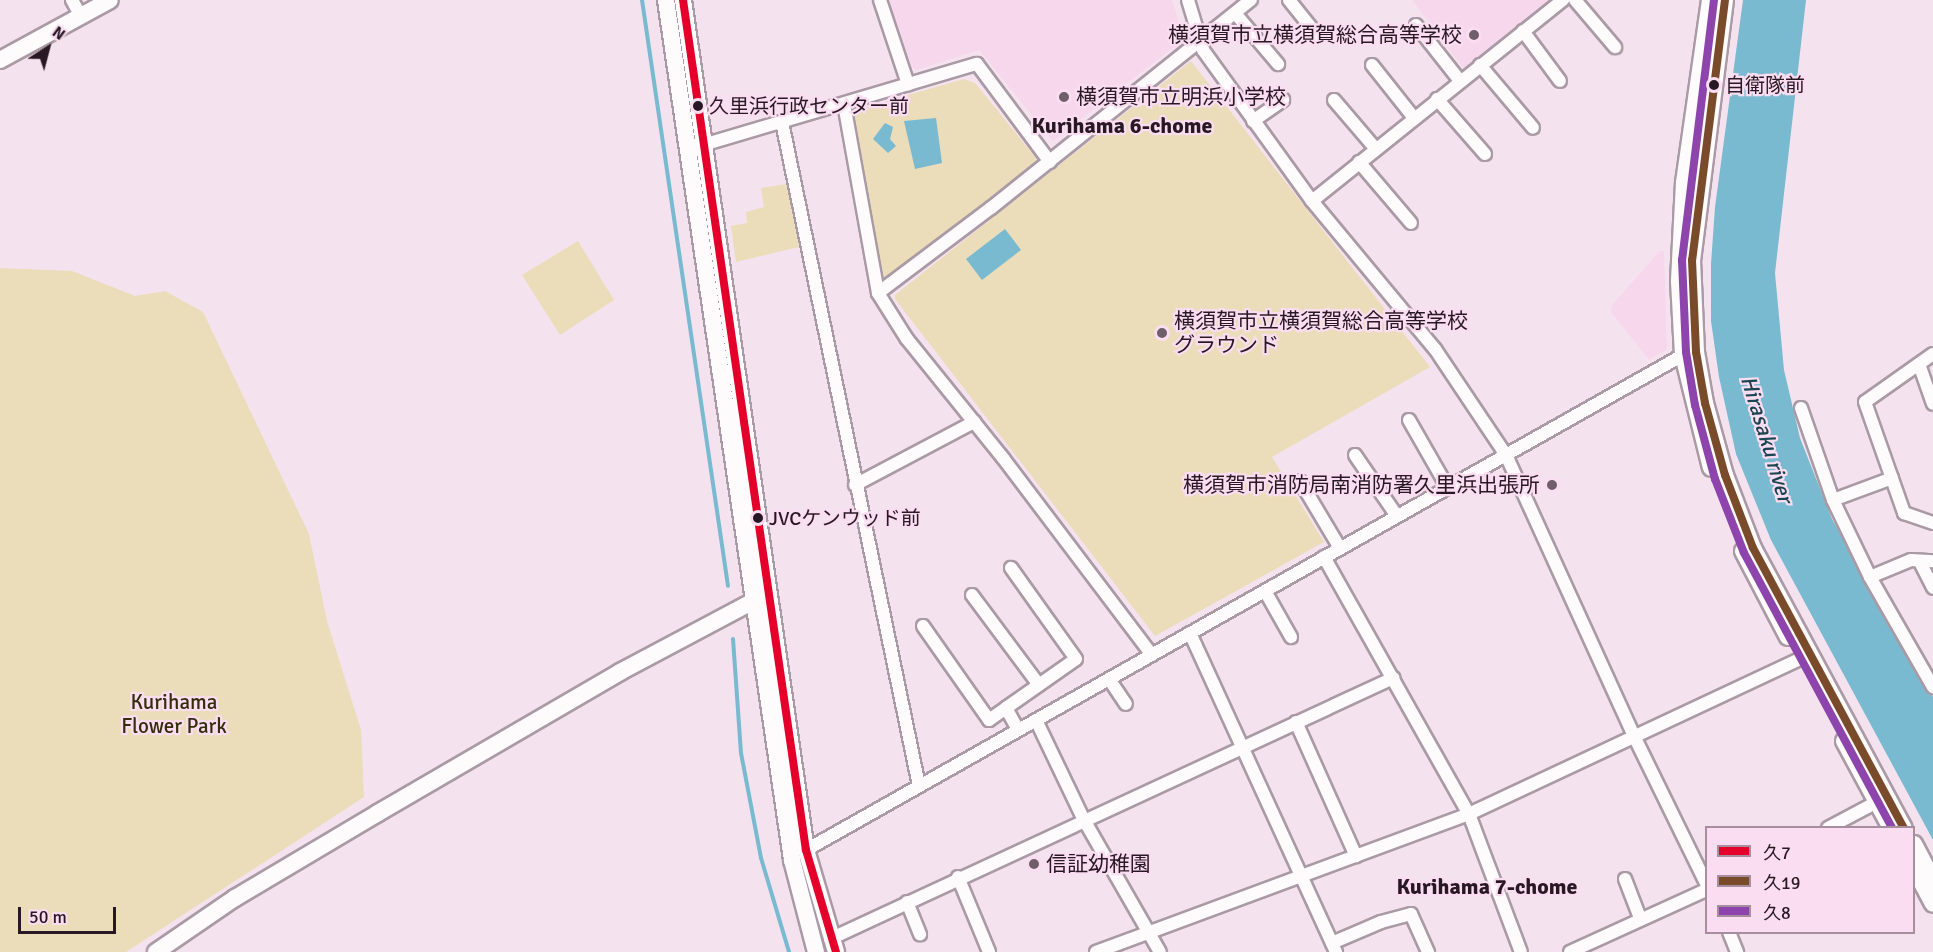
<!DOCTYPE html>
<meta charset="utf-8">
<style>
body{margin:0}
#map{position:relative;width:1933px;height:952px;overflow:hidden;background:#f4e3ee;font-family:Signika,"Noto Sans JP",sans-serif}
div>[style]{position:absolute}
.built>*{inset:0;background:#f7d7ec}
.green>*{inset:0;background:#ebdcba}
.water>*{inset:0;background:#79bad1}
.stream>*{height:4px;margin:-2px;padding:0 2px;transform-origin:2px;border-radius:2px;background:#79bad1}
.roads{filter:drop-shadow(2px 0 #aa9aa5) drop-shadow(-2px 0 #aa9aa5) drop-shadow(0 2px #aa9aa5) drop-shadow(0 -2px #aa9aa5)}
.street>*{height:12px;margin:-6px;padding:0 6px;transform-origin:6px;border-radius:6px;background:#fdfbfc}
.secondary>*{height:16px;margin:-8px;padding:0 8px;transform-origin:8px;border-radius:8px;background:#fdfbfc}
.bus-1>*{height:8px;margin:-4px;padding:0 4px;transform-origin:4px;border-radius:4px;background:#e4002b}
.bus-2>*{height:8px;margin:-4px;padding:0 4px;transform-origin:4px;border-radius:4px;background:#7a4b2a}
.bus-3>*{height:8px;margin:-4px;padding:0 4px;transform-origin:4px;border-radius:4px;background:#8e44ad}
.dots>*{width:16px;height:16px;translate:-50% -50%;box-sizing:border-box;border:3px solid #faddf0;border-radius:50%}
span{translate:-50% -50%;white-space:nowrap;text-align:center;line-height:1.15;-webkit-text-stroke:4.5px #faddf0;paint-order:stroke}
.bus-label{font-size:20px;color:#281823}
.left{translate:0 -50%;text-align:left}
.poi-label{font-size:21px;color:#281823}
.right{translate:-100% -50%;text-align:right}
.park-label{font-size:21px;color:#342d0a}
.neighbourhood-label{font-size:22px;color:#281823;font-weight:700}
.water-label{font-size:22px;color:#194551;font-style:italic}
.legend{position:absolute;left:1705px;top:826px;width:210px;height:108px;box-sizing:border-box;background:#faddf0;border:2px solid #a68e9e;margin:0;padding:8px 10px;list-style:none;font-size:18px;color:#281823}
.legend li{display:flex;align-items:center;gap:12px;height:30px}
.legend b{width:30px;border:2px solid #a68e9e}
.north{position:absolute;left:18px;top:18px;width:60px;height:60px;-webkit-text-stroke:4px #faddf0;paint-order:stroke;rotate:36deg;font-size:16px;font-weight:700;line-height:24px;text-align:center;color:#281823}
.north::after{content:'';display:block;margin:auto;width:21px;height:27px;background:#281823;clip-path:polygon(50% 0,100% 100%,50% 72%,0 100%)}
.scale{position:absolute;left:18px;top:907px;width:98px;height:27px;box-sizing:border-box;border:3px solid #281823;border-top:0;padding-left:8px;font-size:18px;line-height:21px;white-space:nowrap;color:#281823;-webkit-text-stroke:4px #faddf0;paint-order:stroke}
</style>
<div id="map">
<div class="built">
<div style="clip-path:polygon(888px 0,1172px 0,1180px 25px,1179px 43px,1053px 141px,979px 50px,916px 70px,911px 66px)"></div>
<div style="clip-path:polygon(1412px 0,1554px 0,1464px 69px)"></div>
<div style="clip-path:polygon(1660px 251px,1664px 251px,1667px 349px,1649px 360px,1611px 312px,1612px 305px)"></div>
</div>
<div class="green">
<div style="clip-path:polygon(1191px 61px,1430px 367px,1272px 457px,1324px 542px,1155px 636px,895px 299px,895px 295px)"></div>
<div style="clip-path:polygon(964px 79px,975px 83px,1036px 158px,1035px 166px,888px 279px,879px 276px,853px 117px,859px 109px)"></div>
<div style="clip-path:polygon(787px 184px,799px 247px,736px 262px,731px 226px,747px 223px,746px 212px,764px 207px,761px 188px)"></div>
<div style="clip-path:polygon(578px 241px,614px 300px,560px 335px,522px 275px)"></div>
<div style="clip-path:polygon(0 268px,72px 271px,135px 296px,165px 291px,203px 312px,309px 534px,327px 621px,361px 730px,364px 797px,126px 952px,0 952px)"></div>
</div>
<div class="water">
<div style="clip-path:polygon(1743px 0,1806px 0,1775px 273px,1784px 370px,1800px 438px,1832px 519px,1933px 697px,1933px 840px,1771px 540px,1736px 454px,1719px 377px,1711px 321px,1711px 264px,1715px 207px)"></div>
<div style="clip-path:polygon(936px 118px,942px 163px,915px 169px,904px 121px)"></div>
<div style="clip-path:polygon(885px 123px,893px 127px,890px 139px,896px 146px,888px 153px,873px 139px)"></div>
<div style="clip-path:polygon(1005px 229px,1021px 250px,982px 280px,966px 259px)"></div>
</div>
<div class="stream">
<div style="left:642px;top:0;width:592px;rotate:81.65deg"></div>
<div style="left:733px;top:639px;width:114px;rotate:86deg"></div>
<div style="left:741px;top:753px;width:107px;rotate:79.2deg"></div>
<div style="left:761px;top:858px;width:98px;rotate:73.4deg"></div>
</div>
<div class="roads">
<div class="street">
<div style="left:72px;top:0;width:18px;rotate:61deg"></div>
<div style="left:880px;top:0;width:89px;rotate:71.6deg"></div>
<div style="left:1188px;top:0;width:52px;rotate:73.3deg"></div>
<div style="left:1203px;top:50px;width:186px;rotate:54.2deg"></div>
<div style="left:1312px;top:201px;width:192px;rotate:50.3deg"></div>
<div style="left:1435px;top:349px;width:128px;rotate:56.2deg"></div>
<div style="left:1506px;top:455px;width:309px;rotate:65.5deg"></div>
<div style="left:1634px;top:736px;width:164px;rotate:63.9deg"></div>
<div style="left:1289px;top:0;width:45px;rotate:51.3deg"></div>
<div style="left:1575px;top:0;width:62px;rotate:49.6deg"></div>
<div style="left:1235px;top:13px;width:67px;rotate:49.9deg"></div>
<div style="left:1416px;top:25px;width:71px;rotate:51.8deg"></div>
<div style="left:1523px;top:31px;width:62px;rotate:53.5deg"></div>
<div style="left:1372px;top:65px;width:68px;rotate:51.6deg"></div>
<div style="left:1480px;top:65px;width:82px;rotate:49.9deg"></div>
<div style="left:1437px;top:99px;width:73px;rotate:48.9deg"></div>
<div style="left:1334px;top:100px;width:63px;rotate:49.5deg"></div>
<div style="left:844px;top:104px;width:192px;rotate:79.8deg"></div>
<div style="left:878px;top:293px;width:54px;rotate:57.8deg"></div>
<div style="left:907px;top:339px;width:153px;rotate:51.1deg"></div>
<div style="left:1003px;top:458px;width:247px;rotate:52.9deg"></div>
<div style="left:1253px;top:121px;width:37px;rotate:-35deg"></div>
<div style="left:782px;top:122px;width:678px;rotate:78.34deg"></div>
<div style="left:696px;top:147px;width:293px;rotate:-16.5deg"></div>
<div style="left:977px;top:64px;width:122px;rotate:53.3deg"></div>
<div style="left:1359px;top:162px;width:80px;rotate:49.6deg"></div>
<div style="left:1312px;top:201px;width:322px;rotate:-38.7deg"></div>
<div style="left:878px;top:293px;width:141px;rotate:-37deg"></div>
<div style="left:991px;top:208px;width:333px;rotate:-38.7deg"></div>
<div style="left:1933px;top:354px;width:83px;rotate:144.8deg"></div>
<div style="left:1865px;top:402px;width:118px;rotate:70.6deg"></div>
<div style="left:1904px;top:513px;width:31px;rotate:19deg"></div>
<div style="left:1919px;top:364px;width:42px;rotate:70.7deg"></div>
<div style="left:1801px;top:408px;width:97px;rotate:70.8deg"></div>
<div style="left:1833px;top:500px;width:85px;rotate:64.3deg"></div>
<div style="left:1870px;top:577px;width:127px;rotate:60.2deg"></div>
<div style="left:1409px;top:420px;width:78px;rotate:60.2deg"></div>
<div style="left:1355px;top:455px;width:74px;rotate:55.5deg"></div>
<div style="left:1300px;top:481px;width:78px;rotate:59.2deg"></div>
<div style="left:855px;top:485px;width:135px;rotate:-27.9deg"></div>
<div style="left:1833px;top:500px;width:63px;rotate:-20.4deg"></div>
<div style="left:1324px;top:557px;width:295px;rotate:60.6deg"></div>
<div style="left:1469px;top:814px;width:147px;rotate:69.4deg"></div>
<div style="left:1920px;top:562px;width:29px;rotate:63deg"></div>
<div style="left:1870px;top:577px;width:44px;rotate:-22.5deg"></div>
<div style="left:1911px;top:560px;width:22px;rotate:3deg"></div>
<div style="left:1265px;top:591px;width:53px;rotate:60.5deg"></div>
<div style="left:972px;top:595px;width:112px;rotate:53.3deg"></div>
<div style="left:923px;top:626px;width:115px;rotate:54.9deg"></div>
<div style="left:989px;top:720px;width:21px;rotate:-35deg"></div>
<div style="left:1006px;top:708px;width:25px;rotate:61deg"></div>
<div style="left:1190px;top:633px;width:351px;rotate:65.4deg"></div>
<div style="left:1109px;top:679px;width:30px;rotate:56deg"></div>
<div style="left:1006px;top:708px;width:85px;rotate:-35deg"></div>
<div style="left:1076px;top:659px;width:112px;rotate:-125.5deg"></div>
<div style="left:1036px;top:720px;width:111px;rotate:64.4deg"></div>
<div style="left:1084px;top:820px;width:152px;rotate:60.1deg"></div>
<div style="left:1296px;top:722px;width:147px;rotate:65.9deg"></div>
<div style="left:1828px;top:828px;width:55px;rotate:-28deg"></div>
<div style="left:806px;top:850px;width:1007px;rotate:-29.44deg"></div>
<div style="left:958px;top:877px;width:81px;rotate:67.5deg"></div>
<div style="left:1625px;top:879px;width:42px;rotate:69deg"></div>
<div style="left:907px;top:902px;width:35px;rotate:68deg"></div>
<div style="left:1729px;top:932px;width:22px;rotate:68deg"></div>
<div style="left:830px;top:939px;width:621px;rotate:-24.87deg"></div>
<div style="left:1332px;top:943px;width:53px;rotate:-23.2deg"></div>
<div style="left:1381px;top:922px;width:31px;rotate:-15deg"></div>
<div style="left:1411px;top:914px;width:42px;rotate:65.9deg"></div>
<div style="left:1096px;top:952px;width:398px;rotate:-20.3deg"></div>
<div style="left:1469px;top:814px;width:377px;rotate:-25.1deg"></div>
<div style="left:1570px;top:952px;width:149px;rotate:-24.5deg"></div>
</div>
<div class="secondary">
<div style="left:666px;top:0;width:869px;rotate:81.66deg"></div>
<div style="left:792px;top:860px;width:95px;rotate:75.4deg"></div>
<div style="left:683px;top:0;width:859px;rotate:81.77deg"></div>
<div style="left:806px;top:850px;width:106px;rotate:73.6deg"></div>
<div style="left:1710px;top:0;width:184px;rotate:98.1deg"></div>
<div style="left:1684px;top:182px;width:99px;rotate:92.9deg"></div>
<div style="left:1679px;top:281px;width:74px;rotate:86.9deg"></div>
<div style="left:1683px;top:355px;width:116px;rotate:76.1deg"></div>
<div style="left:1725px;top:0;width:262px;rotate:97.2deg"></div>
<div style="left:1692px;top:260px;width:92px;rotate:87.5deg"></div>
<div style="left:1696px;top:352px;width:52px;rotate:80deg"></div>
<div style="left:1705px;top:403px;width:75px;rotate:74.5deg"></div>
<div style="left:1725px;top:475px;width:78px;rotate:69deg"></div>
<div style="left:1753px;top:548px;width:318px;rotate:61.7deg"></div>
<div style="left:0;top:60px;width:125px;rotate:-28.6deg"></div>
<div style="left:1743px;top:551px;width:97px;rotate:62.4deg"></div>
<div style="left:1844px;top:741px;width:99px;rotate:61.6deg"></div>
<div style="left:1914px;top:844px;width:41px;rotate:62.2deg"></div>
<div style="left:1915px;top:870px;width:38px;rotate:62deg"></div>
<div style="left:156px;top:952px;width:96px;rotate:-34.4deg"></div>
<div style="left:235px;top:898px;width:166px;rotate:-30.7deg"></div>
<div style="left:378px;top:813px;width:280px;rotate:-30.2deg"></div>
<div style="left:620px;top:672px;width:162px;rotate:-28deg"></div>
</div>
</div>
<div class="bus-1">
<div style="left:683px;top:0;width:859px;rotate:81.77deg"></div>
<div style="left:806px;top:850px;width:106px;rotate:73.6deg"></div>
</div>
<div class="bus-2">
<div style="left:1725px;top:0;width:262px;rotate:97.2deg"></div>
<div style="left:1692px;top:260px;width:92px;rotate:87.5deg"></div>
<div style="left:1696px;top:352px;width:52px;rotate:80deg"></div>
<div style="left:1705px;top:403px;width:75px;rotate:74.5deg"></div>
<div style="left:1725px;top:475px;width:78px;rotate:69deg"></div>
<div style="left:1753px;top:548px;width:318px;rotate:61.7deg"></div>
</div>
<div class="bus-3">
<div style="left:1714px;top:0;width:262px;rotate:97deg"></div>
<div style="left:1682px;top:260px;width:92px;rotate:87.5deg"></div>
<div style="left:1686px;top:352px;width:54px;rotate:80.4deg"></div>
<div style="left:1695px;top:405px;width:77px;rotate:74.9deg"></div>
<div style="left:1715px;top:479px;width:79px;rotate:68.6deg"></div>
<div style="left:1744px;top:553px;width:312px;rotate:61.7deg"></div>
</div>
<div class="dots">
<div style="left:1474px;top:35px;background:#6f5f6a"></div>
<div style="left:1714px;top:85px;background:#281823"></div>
<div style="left:1064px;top:97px;background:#6f5f6a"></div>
<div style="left:698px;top:106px;background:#281823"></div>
<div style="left:1162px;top:333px;background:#6f5f6a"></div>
<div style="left:1552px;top:485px;background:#6f5f6a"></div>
<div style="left:758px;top:518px;background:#281823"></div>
<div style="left:1034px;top:864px;background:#6f5f6a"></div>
</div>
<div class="bus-label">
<span class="left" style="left:1725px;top:85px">自衛隊前</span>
<span class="left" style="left:709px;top:106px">久里浜行政センター前</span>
<span class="left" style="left:769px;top:518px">JVCケンウッド前</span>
</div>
<div class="poi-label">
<span class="right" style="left:1462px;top:35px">横須賀市立横須賀総合高等学校</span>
<span class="left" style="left:1076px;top:97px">横須賀市立明浜小学校</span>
<span class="left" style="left:1174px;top:333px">横須賀市立横須賀総合高等学校<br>グラウンド</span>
<span class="right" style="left:1540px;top:485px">横須賀市消防局南消防署久里浜出張所</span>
<span class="left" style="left:1046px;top:864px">信証幼稚園</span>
</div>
<div class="park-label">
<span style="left:174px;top:714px">Kurihama<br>Flower Park</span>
</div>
<div class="neighbourhood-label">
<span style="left:1122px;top:126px">Kurihama 6-chome</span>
<span style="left:1487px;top:887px">Kurihama 7-chome</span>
</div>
<div class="water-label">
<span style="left:1767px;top:439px;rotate:73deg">Hirasaku river</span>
</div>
<ul class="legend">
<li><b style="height:8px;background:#e4002b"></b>久7</li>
<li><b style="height:8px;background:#7a4b2a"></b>久19</li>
<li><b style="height:8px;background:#8e44ad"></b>久8</li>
</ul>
<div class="north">N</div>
<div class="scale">50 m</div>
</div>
